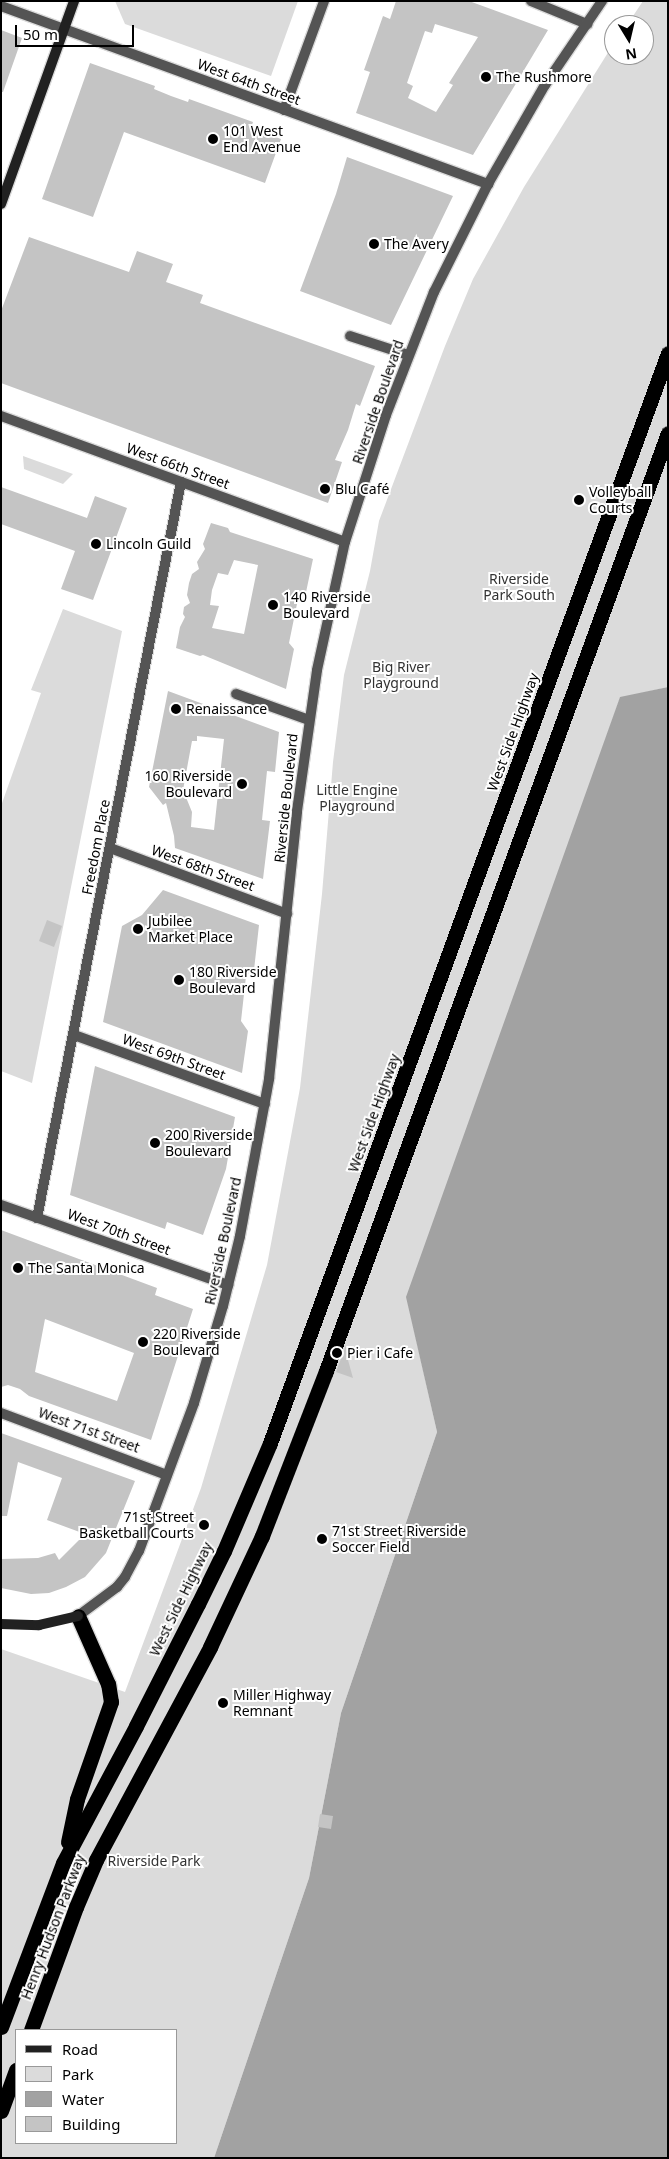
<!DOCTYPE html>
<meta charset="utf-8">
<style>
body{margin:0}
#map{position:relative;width:669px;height:2159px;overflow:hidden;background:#fff;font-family:"Noto Sans",sans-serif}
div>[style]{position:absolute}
.green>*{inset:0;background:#dbdbdb}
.water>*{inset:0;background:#a2a2a2}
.building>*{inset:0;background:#c4c4c4}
.roads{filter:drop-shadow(1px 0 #dbdbdb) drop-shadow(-1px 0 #dbdbdb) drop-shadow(0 1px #dbdbdb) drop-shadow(0 -1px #dbdbdb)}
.street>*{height:10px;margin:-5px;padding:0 5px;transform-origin:5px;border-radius:5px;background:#545454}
.secondary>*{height:10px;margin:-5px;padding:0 5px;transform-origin:5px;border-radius:5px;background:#212121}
.highway>*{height:15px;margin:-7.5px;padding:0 7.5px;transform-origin:7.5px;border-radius:7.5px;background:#000}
.secondary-bridge>*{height:10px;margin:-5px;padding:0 5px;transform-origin:5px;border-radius:5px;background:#212121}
.dots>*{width:14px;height:14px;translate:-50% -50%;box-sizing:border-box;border:2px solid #fff;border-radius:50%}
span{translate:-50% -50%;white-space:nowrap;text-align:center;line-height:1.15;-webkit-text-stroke:4px #fff;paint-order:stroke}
.poi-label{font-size:14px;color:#000}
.left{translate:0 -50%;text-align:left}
.right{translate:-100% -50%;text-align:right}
.street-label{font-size:14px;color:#000}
.park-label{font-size:14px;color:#323232}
.frame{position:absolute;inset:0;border:2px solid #000;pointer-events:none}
.legend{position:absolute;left:15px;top:2029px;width:162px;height:115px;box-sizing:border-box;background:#fff;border:1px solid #999;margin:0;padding:6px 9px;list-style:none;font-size:15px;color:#000}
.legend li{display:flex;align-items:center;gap:10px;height:25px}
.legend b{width:25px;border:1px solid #999}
.north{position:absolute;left:604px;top:15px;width:50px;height:50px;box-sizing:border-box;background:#fff;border:1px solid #999;border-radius:50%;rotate:171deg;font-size:14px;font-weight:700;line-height:20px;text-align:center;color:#000}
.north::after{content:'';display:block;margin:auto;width:18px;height:22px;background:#000;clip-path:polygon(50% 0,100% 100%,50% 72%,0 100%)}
.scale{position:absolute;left:15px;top:25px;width:119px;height:22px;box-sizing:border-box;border:2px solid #000;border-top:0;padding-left:6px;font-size:15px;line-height:18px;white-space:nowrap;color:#000;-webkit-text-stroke:4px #fff;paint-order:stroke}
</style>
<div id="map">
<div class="green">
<div style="clip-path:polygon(115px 1px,298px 1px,271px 76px,125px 24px)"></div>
<div style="clip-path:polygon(evenodd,643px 1px,668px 1px,668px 687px,620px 698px,408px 1303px,437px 1432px,341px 1713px,309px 1878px,214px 2158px,1px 2158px,1px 1649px,125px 1692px,201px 1488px,267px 1265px,300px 1088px,322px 894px,333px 762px,344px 675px,370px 571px,379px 521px,445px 346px,473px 279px,524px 187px,614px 43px,614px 55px,644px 55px,644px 25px,627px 25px,643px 1px,16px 2030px,176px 2030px,176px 2143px,16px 2143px,16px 2030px)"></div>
<div style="clip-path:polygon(23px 456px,73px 474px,63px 484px,24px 469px)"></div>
<div style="clip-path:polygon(63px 609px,122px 631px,32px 1083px,1px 1071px,1px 806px,41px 693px,31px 690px)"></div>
</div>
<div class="water">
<div style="clip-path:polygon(668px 687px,668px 2158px,214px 2158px,309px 1878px,341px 1713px,437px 1432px,406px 1297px,620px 697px)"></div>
</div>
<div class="building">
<div style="clip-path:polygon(evenodd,396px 1px,469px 1px,548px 30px,473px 155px,356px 113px,370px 72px,364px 70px,383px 16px,390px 19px,396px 1px,435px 24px,478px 37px,449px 83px,453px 85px,436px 112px,408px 98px,413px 86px,407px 83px,425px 31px,432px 33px,435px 24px)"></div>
<div style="clip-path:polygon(1px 30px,22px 38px,3px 92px,1px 92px)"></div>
<div style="clip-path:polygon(90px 63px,155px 86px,154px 89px,171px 96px,188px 102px,189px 99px,253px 122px,251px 128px,281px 139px,265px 183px,124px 132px,93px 217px,42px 199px)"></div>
<div style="clip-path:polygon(347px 157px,453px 196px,391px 325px,300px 291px,336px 194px)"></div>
<div style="clip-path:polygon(29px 237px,129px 272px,137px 251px,173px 264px,166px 282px,203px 295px,200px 303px,375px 366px,360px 406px,356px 404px,348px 430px,335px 460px,342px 462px,328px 503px,1px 383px,1px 311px)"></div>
<div style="clip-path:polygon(1px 487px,87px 518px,95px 496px,127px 508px,93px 600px,61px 589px,75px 551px,1px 524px)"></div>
<div style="clip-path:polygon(evenodd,211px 523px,228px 528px,230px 532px,313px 559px,305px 597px,298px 599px,289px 643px,294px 649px,286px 689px,203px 655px,200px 656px,176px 648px,180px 627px,185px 617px,183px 614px,184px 607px,190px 603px,187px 595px,189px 583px,192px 574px,199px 569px,197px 562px,205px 549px,203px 544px,211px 523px,234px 560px,258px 565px,244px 634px,212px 628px,219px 606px,210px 605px,212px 590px,218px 573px,228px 575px,234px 560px)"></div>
<div style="clip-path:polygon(evenodd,168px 691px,279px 732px,275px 772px,267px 771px,262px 820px,270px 821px,263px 879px,175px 848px,174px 836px,166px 803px,163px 805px,149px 787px,168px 691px,197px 736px,224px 739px,214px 830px,191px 827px,192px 812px,183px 790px,192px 741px,197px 741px,197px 736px)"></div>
<div style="clip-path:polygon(163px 890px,259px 925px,254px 970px,246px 976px,241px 1021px,248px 1031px,242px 1073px,103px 1022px,122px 926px,142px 915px)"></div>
<div style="clip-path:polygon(47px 920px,62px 926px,54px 947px,39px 941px)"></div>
<div style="clip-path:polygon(95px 1066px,235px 1117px,226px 1169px,203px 1235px,167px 1222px,165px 1229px,70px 1195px)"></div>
<div style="clip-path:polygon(evenodd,1px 1230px,157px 1288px,155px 1295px,193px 1309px,151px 1440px,29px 1396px,20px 1389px,8px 1385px,1px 1387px,1px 1230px,45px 1319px,134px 1353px,117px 1401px,35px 1372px,45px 1319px)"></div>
<div style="clip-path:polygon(346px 1345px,348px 1360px,353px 1378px,336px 1372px)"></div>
<div style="clip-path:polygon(1px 1433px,135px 1481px,106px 1553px,85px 1577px,66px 1587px,49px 1593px,31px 1594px,1px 1588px,1px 1559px,38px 1558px,55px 1553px,59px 1560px,85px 1534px,47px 1520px,62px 1478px,18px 1462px,7px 1516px,1px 1516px)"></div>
<div style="clip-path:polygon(320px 1814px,333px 1816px,331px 1829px,318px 1827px)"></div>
</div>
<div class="roads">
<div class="street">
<div style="left:531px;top:1px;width:61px;rotate:22.3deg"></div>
<div style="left:1px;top:6px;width:519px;rotate:20.08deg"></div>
<div style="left:284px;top:110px;width:116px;rotate:-69.8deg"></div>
<div style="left:350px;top:336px;width:61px;rotate:18.1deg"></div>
<div style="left:1px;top:416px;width:366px;rotate:20.1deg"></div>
<div style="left:236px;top:694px;width:77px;rotate:19.6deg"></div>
<div style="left:110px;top:848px;width:189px;rotate:20.4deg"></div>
<div style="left:74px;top:1035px;width:203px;rotate:19.9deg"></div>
<div style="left:1px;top:1205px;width:241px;rotate:19.4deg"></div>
<div style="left:37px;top:1218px;width:750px;rotate:-78.93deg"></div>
<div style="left:1px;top:1413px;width:177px;rotate:20.5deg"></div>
<div style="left:78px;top:1616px;width:49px;rotate:-36.6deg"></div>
<div style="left:117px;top:1587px;width:13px;rotate:-51deg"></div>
<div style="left:125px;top:1577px;width:30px;rotate:-62deg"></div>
<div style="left:139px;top:1551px;width:158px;rotate:-69.6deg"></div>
<div style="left:194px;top:1403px;width:101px;rotate:-73.4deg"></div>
<div style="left:223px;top:1306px;width:72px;rotate:-76.3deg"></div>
<div style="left:240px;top:1236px;width:160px;rotate:-79.5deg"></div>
<div style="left:269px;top:1079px;width:269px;rotate:-84deg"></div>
<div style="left:297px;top:811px;width:142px;rotate:-81.9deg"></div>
<div style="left:317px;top:670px;width:131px;rotate:-77.7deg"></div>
<div style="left:345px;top:542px;width:133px;rotate:-72.1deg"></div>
<div style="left:386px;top:415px;width:132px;rotate:-68.7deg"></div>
<div style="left:434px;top:292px;width:121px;rotate:-63.4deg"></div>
<div style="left:488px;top:184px;width:114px;rotate:-60.1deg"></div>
<div style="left:545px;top:85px;width:102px;rotate:-55.8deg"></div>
</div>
<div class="secondary">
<div style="left:1px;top:204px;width:216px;rotate:-70.2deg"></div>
</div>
<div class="highway">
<div style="left:68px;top:1842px;width:44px;rotate:-78.2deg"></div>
<div style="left:77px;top:1799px;width:103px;rotate:-70.7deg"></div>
<div style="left:111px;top:1702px;width:18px;rotate:-99deg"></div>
<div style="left:108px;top:1684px;width:74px;rotate:-113.8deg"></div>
<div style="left:1px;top:2027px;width:175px;rotate:-69.3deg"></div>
<div style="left:63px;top:1863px;width:155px;rotate:-61.9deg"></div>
<div style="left:136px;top:1726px;width:137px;rotate:-63.1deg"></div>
<div style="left:198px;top:1604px;width:59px;rotate:-63.9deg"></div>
<div style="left:224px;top:1551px;width:117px;rotate:-66.9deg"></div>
<div style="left:270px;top:1443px;width:1160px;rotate:-69.94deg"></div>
<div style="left:31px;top:2030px;width:131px;rotate:-69.9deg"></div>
<div style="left:76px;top:1907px;width:51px;rotate:-66.9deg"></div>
<div style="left:96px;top:1860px;width:242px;rotate:-61.8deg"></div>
<div style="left:210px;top:1647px;width:123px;rotate:-64.9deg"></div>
<div style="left:262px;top:1536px;width:177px;rotate:-68.8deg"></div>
<div style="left:326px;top:1371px;width:998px;rotate:-69.97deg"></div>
<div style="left:1px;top:2111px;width:44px;rotate:-69.9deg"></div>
</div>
</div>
<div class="secondary-bridge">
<div style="left:1px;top:1624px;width:38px;rotate:2deg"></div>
<div style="left:39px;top:1625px;width:40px;rotate:-13deg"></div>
</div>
<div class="dots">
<div style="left:486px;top:77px;background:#000"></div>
<div style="left:213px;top:139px;background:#000"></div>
<div style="left:374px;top:244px;background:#000"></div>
<div style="left:325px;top:489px;background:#000"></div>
<div style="left:579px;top:500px;background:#000"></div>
<div style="left:96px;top:544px;background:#000"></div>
<div style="left:273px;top:605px;background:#000"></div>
<div style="left:176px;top:709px;background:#000"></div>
<div style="left:242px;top:784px;background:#000"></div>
<div style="left:138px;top:929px;background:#000"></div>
<div style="left:179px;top:980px;background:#000"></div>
<div style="left:155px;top:1143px;background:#000"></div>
<div style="left:18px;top:1268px;background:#000"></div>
<div style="left:143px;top:1342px;background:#000"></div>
<div style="left:337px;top:1353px;background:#000"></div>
<div style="left:204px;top:1525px;background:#000"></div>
<div style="left:322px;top:1539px;background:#000"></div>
<div style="left:223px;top:1703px;background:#000"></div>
</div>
<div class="poi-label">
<span class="left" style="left:496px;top:77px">The Rushmore</span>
<span class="left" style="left:223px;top:139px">101 West<br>End Avenue</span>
<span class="left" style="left:384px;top:244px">The Avery</span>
<span class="left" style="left:335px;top:489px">Blu Café</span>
<span class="left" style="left:589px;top:500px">Volleyball<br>Courts</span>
<span class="left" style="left:106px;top:544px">Lincoln Guild</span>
<span class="left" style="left:283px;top:605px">140 Riverside<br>Boulevard</span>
<span class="left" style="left:186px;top:709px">Renaissance</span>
<span class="right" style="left:232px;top:784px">160 Riverside<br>Boulevard</span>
<span class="left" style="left:148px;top:929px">Jubilee<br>Market Place</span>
<span class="left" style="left:189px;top:980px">180 Riverside<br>Boulevard</span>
<span class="left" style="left:165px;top:1143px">200 Riverside<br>Boulevard</span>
<span class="left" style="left:28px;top:1268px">The Santa Monica</span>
<span class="left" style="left:153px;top:1342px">220 Riverside<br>Boulevard</span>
<span class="left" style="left:347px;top:1353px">Pier i Cafe</span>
<span class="right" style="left:194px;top:1525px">71st Street<br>Basketball Courts</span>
<span class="left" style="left:332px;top:1539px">71st Street Riverside<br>Soccer Field</span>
<span class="left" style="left:233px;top:1703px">Miller Highway<br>Remnant</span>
</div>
<div class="street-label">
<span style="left:249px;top:82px;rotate:20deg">West 64th Street</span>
<span style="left:378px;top:402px;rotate:-71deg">Riverside Boulevard</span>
<span style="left:178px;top:466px;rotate:20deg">West 66th Street</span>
<span style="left:513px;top:732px;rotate:-70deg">West Side Highway</span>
<span style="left:286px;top:798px;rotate:-84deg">Riverside Boulevard</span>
<span style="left:96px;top:847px;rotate:-79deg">Freedom Place</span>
<span style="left:203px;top:868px;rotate:20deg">West 68th Street</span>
<span style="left:174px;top:1057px;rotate:20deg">West 69th Street</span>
<span style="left:374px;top:1113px;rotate:-70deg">West Side Highway</span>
<span style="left:119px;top:1232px;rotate:20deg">West 70th Street</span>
<span style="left:223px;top:1241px;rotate:-78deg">Riverside Boulevard</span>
<span style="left:89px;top:1430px;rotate:20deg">West 71st Street</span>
<span style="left:181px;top:1599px;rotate:-64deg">West Side Highway</span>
<span style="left:53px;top:1927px;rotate:-69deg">Henry Hudson Parkway</span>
</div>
<div class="park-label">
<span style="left:519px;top:587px">Riverside<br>Park South</span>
<span style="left:401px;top:675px">Big River<br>Playground</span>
<span style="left:357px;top:798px">Little Engine<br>Playground</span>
<span style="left:154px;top:1861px">Riverside Park</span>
</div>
<div class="frame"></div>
<ul class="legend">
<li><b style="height:6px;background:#212121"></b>Road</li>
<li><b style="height:14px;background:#dbdbdb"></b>Park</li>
<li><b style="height:14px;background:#a2a2a2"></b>Water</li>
<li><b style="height:14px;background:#c4c4c4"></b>Building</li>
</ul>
<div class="north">N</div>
<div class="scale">50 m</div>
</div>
